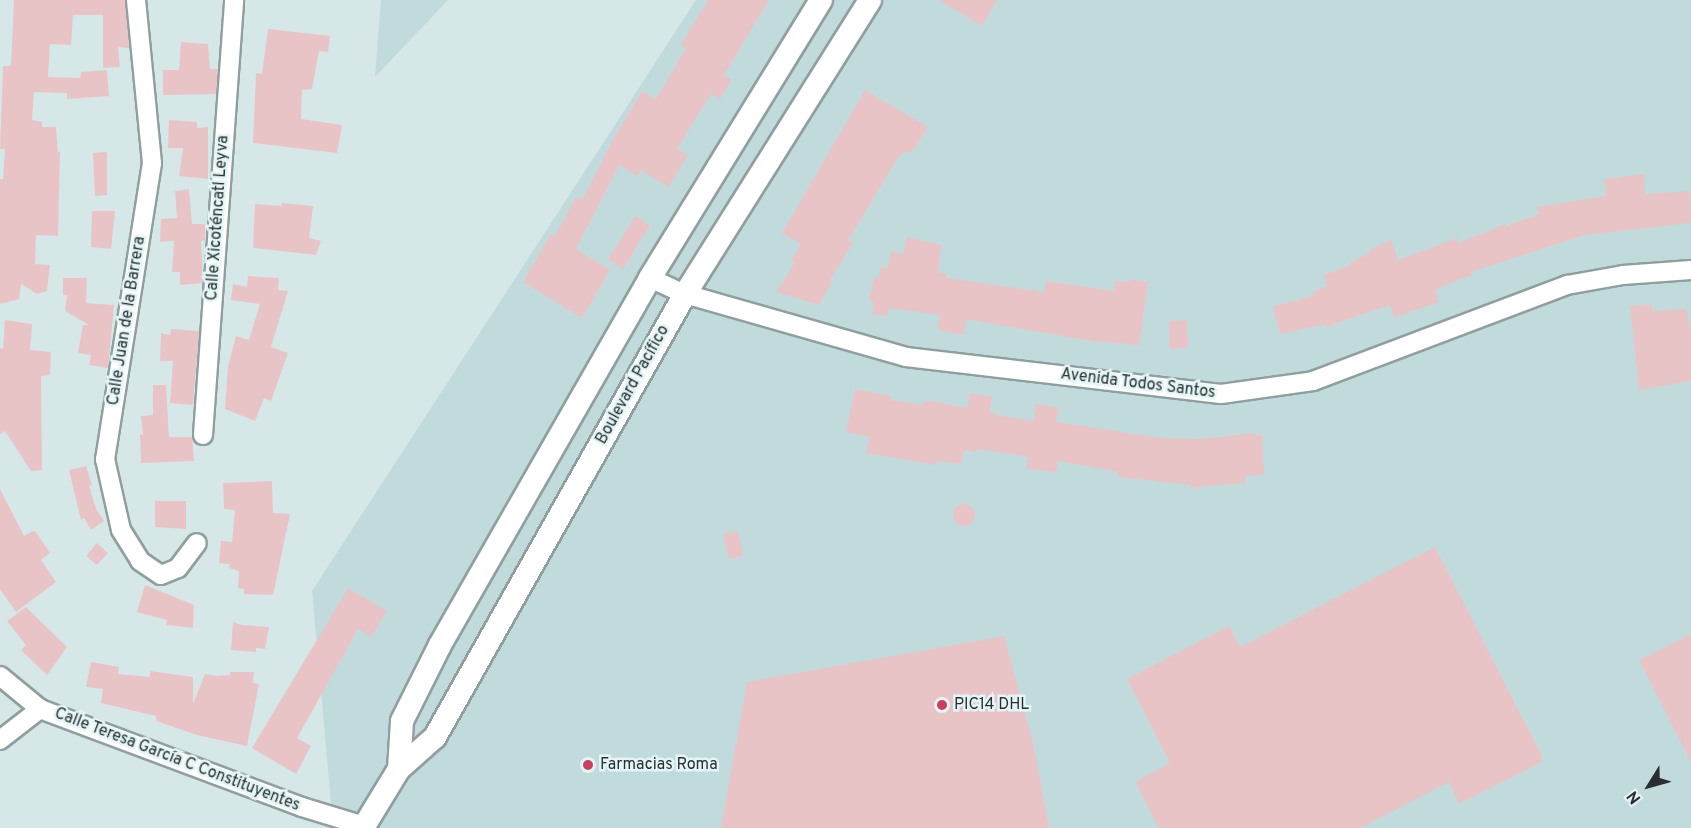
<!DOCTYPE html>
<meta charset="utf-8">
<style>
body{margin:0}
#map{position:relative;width:1691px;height:828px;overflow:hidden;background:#d6e7e8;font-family:Overpass,sans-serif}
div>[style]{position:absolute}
.built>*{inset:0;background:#c1dbdc}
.building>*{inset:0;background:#e9c4c7}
.round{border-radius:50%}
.roads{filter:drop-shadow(2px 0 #8f9fa0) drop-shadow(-2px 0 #8f9fa0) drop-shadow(0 2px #8f9fa0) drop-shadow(0 -2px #8f9fa0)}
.minor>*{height:18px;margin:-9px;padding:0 9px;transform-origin:9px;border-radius:9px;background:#fff}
.major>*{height:22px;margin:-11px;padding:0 11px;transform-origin:11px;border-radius:11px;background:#fff}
.dots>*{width:16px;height:16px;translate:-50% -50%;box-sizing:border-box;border:3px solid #e3f5f6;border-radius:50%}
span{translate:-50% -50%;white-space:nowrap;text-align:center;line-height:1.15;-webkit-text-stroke:5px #e3f5f6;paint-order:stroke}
.street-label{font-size:16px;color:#292f30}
.poi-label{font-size:16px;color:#292f30}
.left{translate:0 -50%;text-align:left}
.north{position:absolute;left:1619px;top:756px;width:60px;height:60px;-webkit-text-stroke:4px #e3f5f6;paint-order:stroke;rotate:233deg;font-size:16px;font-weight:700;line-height:24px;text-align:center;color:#292f30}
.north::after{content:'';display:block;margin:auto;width:21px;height:27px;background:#292f30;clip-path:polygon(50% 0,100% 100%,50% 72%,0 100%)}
</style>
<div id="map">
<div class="built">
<div style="clip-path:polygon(381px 0,448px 0,375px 77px)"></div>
<div style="clip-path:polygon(696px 0,1691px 0,1691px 828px,327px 828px,331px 803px,312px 591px)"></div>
</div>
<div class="building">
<div style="clip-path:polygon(14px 0,125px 0,129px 48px,118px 47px,120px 67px,103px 68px,103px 15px,73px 15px,71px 45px,50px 44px,48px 77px,80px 78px,81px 72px,107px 70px,109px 96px,67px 99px,67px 93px,34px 92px,32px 120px,42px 122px,42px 127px,56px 127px,58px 152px,60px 152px,58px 236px,36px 235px,35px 264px,50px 265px,47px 291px,37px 294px,21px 284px,19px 299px,0 304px,0 179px,3px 179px,5px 149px,0 149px,3px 66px,11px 66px)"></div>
<div style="clip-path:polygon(708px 0,769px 0,724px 75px,732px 80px,720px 99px,711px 94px,677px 149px,688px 155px,668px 187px,641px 170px,637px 176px,619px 165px,576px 249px,610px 270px,582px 318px,523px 282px,551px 234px,555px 236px,576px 197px,582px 200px,611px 143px,642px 91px,656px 99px,686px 48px,681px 45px)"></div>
<div style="clip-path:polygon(939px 0,997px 0,982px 26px)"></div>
<div style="clip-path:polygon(268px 29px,330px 36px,328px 52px,319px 51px,312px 89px,302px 90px,301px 119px,342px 125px,337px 153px,253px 143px,256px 73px,262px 74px)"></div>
<div style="clip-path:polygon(181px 42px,208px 44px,210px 69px,218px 69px,216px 94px,163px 95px,163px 70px,179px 70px)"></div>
<div style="clip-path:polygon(865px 90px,928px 127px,913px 151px,901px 154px,890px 171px,848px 241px,853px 243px,829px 281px,832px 282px,819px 305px,776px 292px,795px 262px,791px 260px,801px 244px,782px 233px)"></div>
<div style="clip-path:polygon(169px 120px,197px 122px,197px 128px,208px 127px,208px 179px,179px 176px,183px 148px,168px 148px)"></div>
<div style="clip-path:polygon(107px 152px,107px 195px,95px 196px,93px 153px)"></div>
<div style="clip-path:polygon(1644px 174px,1645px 194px,1690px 191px,1691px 223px,1585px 235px,1471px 272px,1473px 275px,1437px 288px,1438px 290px,1435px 291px,1439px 302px,1394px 318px,1390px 305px,1326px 327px,1325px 324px,1280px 334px,1273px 307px,1314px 295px,1313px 292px,1327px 286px,1323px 275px,1351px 265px,1350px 262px,1370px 253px,1369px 250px,1391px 240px,1398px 260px,1457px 238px,1459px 243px,1505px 224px,1506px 226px,1539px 214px,1537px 207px,1606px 196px,1604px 179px)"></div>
<div style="clip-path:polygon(189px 189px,192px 224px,205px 224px,205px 240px,201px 241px,203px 283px,180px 285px,180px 272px,172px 272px,174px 241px,160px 242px,161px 219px,177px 218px,175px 191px)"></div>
<div style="clip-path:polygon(282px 203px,313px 206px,309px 238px,321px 241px,316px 255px,253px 248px,255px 204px,282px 206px)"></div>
<div style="clip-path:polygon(92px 211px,115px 211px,111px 249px,91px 247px)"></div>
<div style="clip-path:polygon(635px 216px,650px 225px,623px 269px,608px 260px)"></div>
<div style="clip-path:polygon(907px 237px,941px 245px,938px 272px,947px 274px,947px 278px,1044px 292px,1046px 281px,1114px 291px,1116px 280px,1129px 283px,1130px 279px,1148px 282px,1139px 345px,1091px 341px,966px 319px,963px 335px,938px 330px,940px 315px,889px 308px,888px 316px,872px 314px,874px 302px,869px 301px,874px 277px,879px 278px,880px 267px,888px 268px,891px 251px,904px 254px)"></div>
<div style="clip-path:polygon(248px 276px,279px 278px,278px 290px,288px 291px,271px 347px,288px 353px,271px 401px,264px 398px,255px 421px,225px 409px,228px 366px,236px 336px,249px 340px,260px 304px,231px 300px,233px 284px,247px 287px)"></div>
<div style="clip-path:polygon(63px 278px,87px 278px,86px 303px,114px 305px,108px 368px,89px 365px,91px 355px,78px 353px,83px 325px,89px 325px,65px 311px,67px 295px,63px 295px)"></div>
<div style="clip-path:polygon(1652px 304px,1652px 311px,1686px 309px,1691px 329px,1691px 381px,1639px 390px,1630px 306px)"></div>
<div style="clip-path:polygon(5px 320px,32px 324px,30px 350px,51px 352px,50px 375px,41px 376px,42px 470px,31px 471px,5px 431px,0 434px,0 348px,3px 349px)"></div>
<div style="clip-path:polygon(1187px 320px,1188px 348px,1169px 349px,1169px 321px)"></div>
<div style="clip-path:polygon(171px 329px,199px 331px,193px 405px,170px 403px,173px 361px,160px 361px,161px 333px,170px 335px)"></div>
<div style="clip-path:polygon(153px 385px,166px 385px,169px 437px,192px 437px,194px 461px,141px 463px,140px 435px,143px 435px,141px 416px,153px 415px)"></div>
<div style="clip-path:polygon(855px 389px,891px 396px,890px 400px,922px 405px,923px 402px,931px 401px,967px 408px,970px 393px,992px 397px,990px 412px,1001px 416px,1034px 421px,1036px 404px,1059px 408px,1056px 422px,1160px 438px,1200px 439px,1254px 433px,1255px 435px,1262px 435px,1264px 474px,1245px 476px,1245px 483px,1191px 488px,1191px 485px,1118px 477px,1118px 472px,1058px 461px,1056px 472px,1026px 469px,1028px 457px,979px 449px,978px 452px,964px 450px,961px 464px,936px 461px,935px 465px,866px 453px,870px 437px,846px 432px)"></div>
<div style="clip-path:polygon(86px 466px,92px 485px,89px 486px,96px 509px,104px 521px,91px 530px,84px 518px,81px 520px,69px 470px)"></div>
<div style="clip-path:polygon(272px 481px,273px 513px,290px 514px,273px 595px,244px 594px,244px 589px,238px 588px,239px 571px,229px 568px,230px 564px,219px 563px,221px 541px,232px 542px,235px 510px,224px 509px,223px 483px)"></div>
<div style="clip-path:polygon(0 489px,24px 536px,33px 531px,36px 532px,50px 553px,41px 560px,56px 582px,16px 612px,0 589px)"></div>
<div style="clip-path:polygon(155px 501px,186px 501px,186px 529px,155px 527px)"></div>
<div class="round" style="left:953px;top:504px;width:22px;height:22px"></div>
<div style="clip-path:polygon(738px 531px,743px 556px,729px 559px,723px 534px)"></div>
<div style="clip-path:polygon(97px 543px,108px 553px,97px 565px,86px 556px)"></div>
<div style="clip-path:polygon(1435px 547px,1542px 756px,1542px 762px,1459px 804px,1449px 782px,1360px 828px,1159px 828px,1135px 782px,1170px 763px,1127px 679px,1229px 626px,1240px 647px)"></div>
<div style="clip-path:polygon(145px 585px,194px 605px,193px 628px,166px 625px,167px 620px,137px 612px)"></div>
<div style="clip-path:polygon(348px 588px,387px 611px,371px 637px,358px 629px,297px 738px,311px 746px,296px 774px,252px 748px)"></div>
<div style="clip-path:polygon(26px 607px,67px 647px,47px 675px,21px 650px,26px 645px,7px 621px)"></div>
<div style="clip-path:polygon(233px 622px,242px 625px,269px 627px,265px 649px,256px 648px,256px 652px,231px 650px)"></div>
<div style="clip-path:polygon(1691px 634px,1691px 762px,1639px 660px)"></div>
<div style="clip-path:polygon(1004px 636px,1034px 746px,1049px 828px,721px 828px,747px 682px)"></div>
<div style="clip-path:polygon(91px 662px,119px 667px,118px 674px,150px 677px,150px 671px,193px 677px,193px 704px,205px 674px,216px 676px,230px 675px,230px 672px,254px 672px,253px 683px,259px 684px,247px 746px,197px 735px,156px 721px,156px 716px,101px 703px,103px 689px,86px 687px)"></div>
</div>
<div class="roads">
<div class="minor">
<div style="left:136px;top:0;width:164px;rotate:84.4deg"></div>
<div style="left:152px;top:163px;width:300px;rotate:99deg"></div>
<div style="left:105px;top:459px;width:73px;rotate:77.3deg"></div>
<div style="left:121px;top:530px;width:36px;rotate:58deg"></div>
<div style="left:140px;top:561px;width:25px;rotate:34deg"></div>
<div style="left:161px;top:575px;width:18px;rotate:-22deg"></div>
<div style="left:178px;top:568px;width:31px;rotate:-53deg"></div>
<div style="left:650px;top:278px;width:38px;rotate:25deg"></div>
<div style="left:685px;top:294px;width:230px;rotate:15.9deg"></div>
<div style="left:906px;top:357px;width:317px;rotate:6.7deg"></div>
<div style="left:1221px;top:394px;width:93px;rotate:-8deg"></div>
<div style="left:1313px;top:381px;width:272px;rotate:-20.7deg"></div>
<div style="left:1567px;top:285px;width:57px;rotate:-10.1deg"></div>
<div style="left:1623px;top:275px;width:68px;rotate:-4.2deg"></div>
<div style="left:203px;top:435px;width:436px;rotate:-85.9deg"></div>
<div style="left:0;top:676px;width:52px;rotate:39.5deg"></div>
<div style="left:40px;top:709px;width:280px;rotate:20.5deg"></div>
<div style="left:302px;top:807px;width:65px;rotate:17deg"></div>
<div style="left:0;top:740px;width:51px;rotate:-37.8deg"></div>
</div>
<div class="major">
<div style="left:399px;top:769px;width:48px;rotate:-86.4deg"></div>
<div style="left:402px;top:721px;width:85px;rotate:-63.4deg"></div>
<div style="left:440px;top:645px;width:423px;rotate:-60.2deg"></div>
<div style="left:650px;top:278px;width:326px;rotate:-58.4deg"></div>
<div style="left:363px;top:828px;width:69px;rotate:-58.6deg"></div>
<div style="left:399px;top:769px;width:48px;rotate:-41.6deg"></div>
<div style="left:435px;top:737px;width:509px;rotate:-60.56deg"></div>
<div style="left:685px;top:294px;width:347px;rotate:-57.8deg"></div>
</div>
</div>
<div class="dots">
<div style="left:942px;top:705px;background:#cd3d5d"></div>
<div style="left:588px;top:765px;background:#cd3d5d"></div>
</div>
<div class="street-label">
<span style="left:218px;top:218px;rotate:-86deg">Calle Xicoténcatl Leyva</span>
<span style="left:127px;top:321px;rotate:-81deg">Calle Juan de la Barrera</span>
<span style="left:1138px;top:384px;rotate:7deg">Avenida Todos Santos</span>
<span style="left:633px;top:385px;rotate:-61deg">Boulevard Pacífico</span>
<span style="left:177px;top:760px;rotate:21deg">Calle Teresa García C Constituyentes</span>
</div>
<div class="poi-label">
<span class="left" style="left:954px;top:705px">PIC14 DHL</span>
<span class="left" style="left:600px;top:765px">Farmacias Roma</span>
</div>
<div class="north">N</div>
</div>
